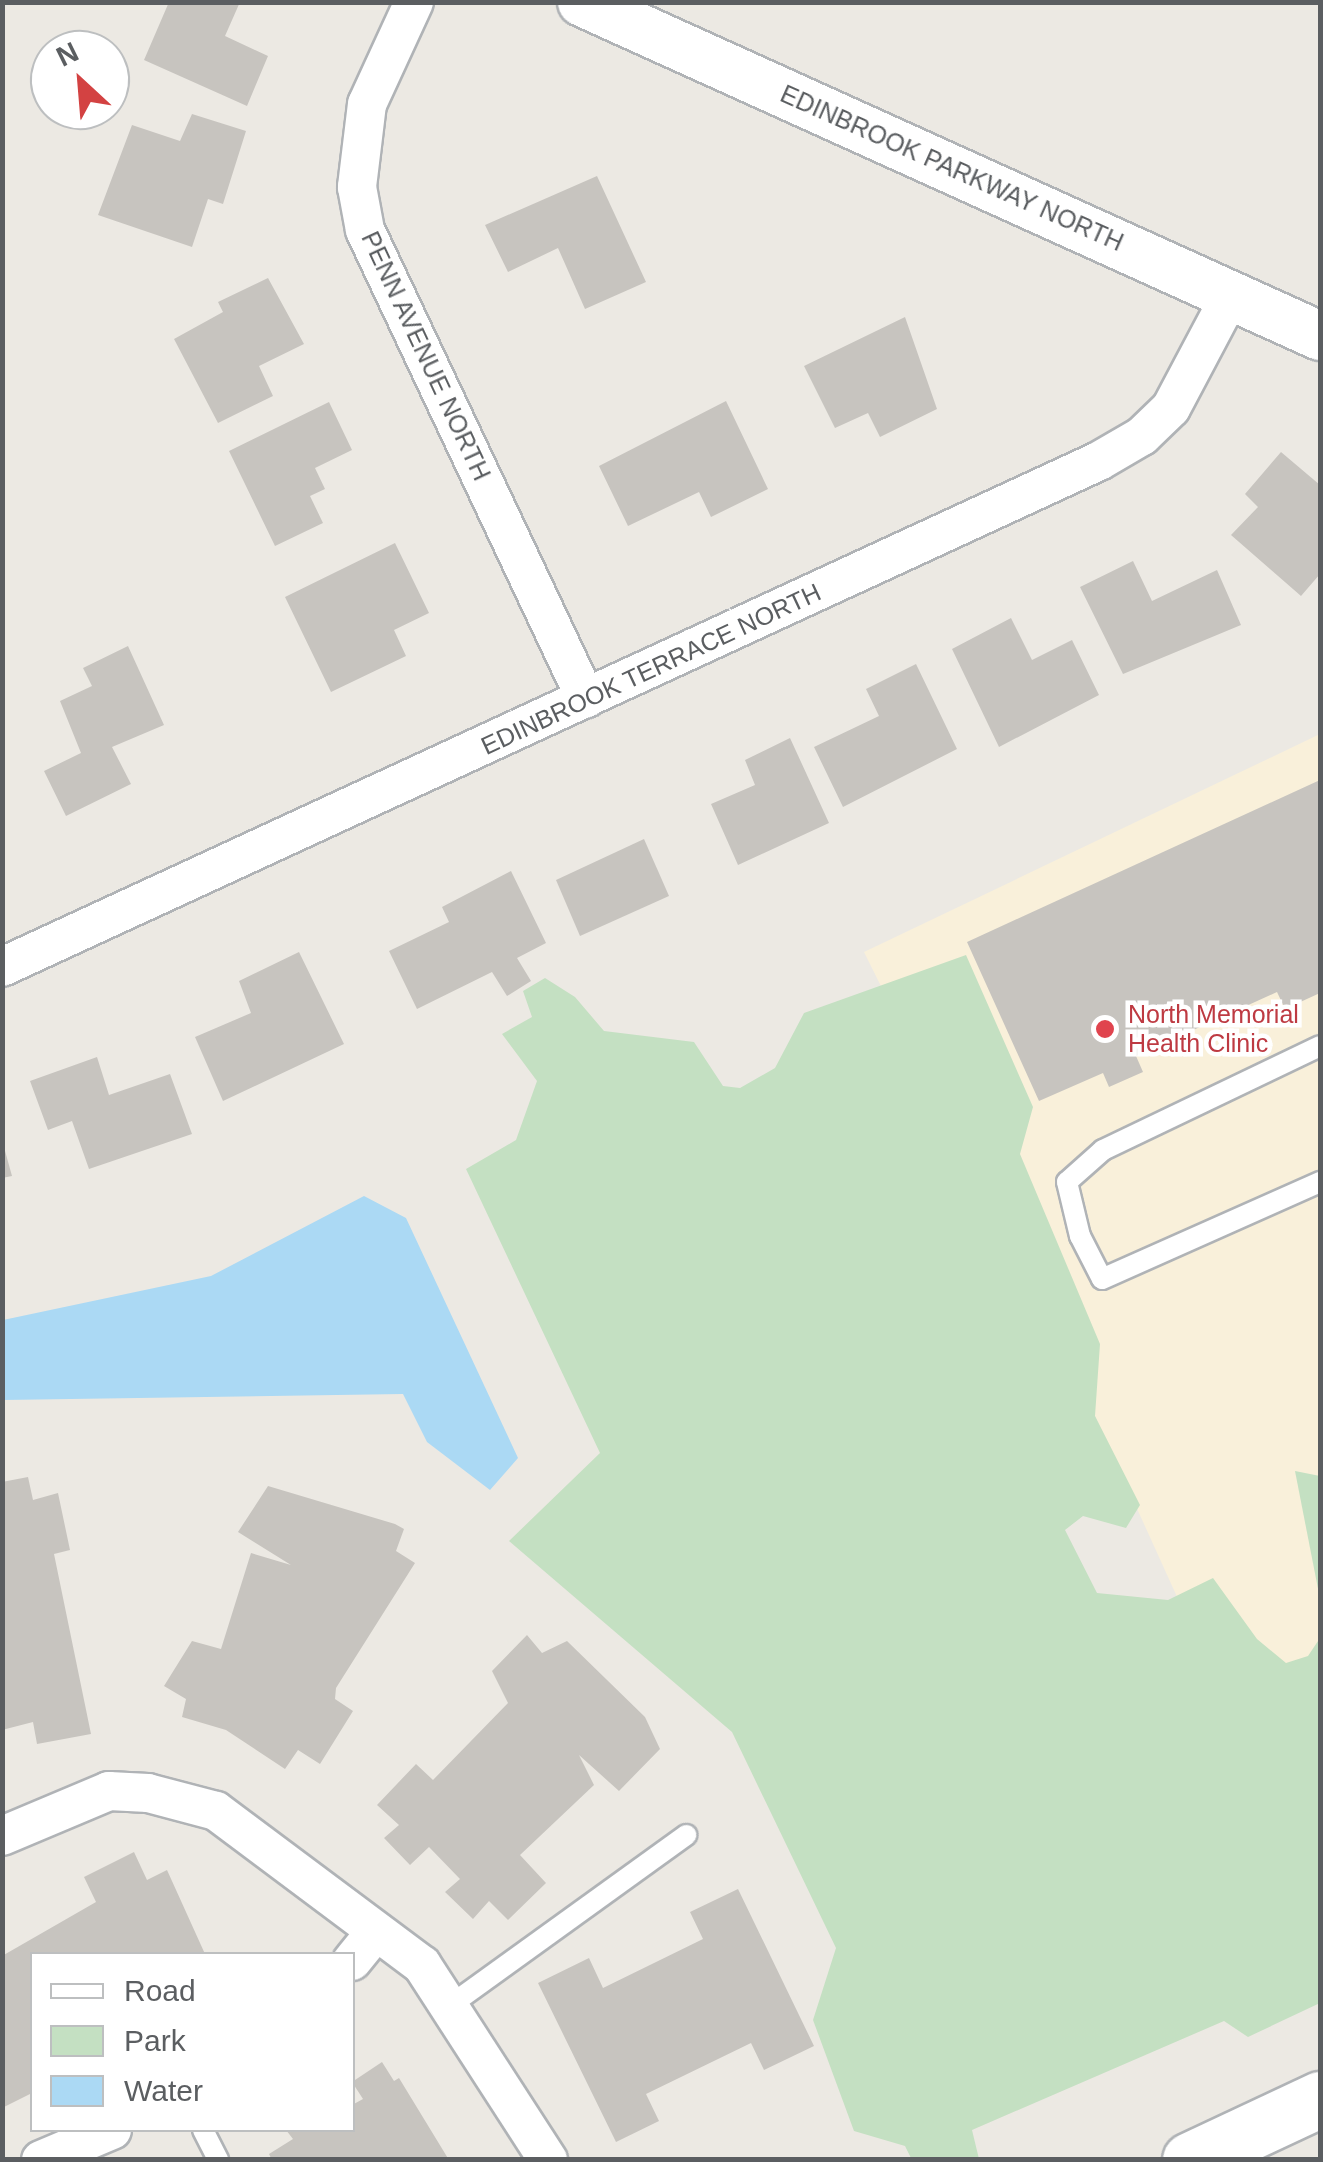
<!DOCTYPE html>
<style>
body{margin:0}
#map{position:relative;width:1323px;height:2162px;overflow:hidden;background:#ece9e3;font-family:Arial,sans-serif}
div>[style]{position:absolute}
.commercial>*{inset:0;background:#f9f0da}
.green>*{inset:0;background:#c4e0c2}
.water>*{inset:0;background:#abd9f4}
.building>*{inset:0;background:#c7c4bf}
.roads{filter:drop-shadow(2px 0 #b0b3b6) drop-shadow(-2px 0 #b0b3b6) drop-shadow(0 2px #b0b3b6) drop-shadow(0 -2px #b0b3b6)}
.service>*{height:20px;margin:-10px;padding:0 10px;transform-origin:10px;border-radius:10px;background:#fff}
.minor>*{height:38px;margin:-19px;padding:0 19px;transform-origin:19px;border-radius:19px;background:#fff}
.tertiary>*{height:48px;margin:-24px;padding:0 24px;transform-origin:24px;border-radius:24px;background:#fff}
.secondary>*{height:55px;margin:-27.5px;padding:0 27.5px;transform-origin:27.5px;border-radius:27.5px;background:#fff}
.dots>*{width:28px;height:28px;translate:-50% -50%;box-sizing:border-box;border:5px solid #fff;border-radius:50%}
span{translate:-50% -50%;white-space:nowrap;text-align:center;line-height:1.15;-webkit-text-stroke:9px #fff;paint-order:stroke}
.street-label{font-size:25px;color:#5b5e61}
.health-label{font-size:25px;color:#be3a42}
.left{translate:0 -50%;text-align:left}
.frame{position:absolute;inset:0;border:5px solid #5b5e61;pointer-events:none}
.legend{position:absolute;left:30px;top:1952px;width:325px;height:180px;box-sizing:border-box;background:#fff;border:2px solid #bdbfc0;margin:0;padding:12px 18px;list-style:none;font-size:30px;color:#5b5e61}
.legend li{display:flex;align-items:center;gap:20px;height:50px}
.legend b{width:50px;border:2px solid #bdbfc0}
.north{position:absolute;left:30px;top:30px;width:100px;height:100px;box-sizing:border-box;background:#fff;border:2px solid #bdbfc0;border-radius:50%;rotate:334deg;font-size:28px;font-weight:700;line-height:40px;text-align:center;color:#5b5e61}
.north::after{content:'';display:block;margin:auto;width:35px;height:45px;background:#d34242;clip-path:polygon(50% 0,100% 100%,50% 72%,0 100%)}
</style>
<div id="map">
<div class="commercial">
<div style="clip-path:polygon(1320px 734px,1320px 1912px,1095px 1416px,864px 952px)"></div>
</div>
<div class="green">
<div style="clip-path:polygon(966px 955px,1033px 1107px,1020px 1154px,1100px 1344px,1095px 1416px,1140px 1505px,1126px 1528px,1083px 1516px,1065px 1530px,1097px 1593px,1168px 1600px,1213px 1578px,1257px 1639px,1286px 1663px,1308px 1656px,1320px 1638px,1320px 2003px,1248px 2037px,1224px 2021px,972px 2130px,979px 2159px,912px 2160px,905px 2146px,854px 2131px,813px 2020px,836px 1948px,732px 1732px,509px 1541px,600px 1453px,466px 1169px,516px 1140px,537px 1081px,502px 1034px,532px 1017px,523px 991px,545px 978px,575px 997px,604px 1031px,694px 1042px,723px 1086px,740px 1088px,775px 1068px,804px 1013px)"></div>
<div style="clip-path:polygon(1295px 1471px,1320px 1476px,1320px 1599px)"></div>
</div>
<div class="water">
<div style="clip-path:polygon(364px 1196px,406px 1218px,518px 1458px,490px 1490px,427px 1442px,403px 1394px,3px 1400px,3px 1320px,211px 1276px)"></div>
</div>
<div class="building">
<div style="clip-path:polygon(169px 2px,240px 2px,225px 36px,268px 56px,247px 106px,144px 60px)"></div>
<div style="clip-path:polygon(192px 114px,246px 131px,223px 204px,208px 199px,192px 247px,98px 215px,132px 125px,180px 141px)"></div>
<div style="clip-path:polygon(597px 176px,646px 282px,585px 309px,558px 248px,508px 272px,485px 225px)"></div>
<div style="clip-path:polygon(268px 278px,304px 344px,259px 366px,273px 396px,218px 423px,174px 339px,223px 312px,218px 302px)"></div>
<div style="clip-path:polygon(905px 317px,937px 409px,880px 437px,868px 413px,835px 428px,804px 366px)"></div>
<div style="clip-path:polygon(726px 401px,768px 489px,711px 517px,699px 492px,628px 526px,599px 466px)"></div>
<div style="clip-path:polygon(329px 402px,352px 450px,315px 468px,325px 489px,310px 496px,323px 523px,275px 546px,229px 451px)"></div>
<div style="clip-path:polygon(1281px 452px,1320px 485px,1320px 574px,1301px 596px,1231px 535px,1258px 507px,1245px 494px)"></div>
<div style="clip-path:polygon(395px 543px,429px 613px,394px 630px,406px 656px,331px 692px,285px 597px)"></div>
<div style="clip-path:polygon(1133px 561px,1152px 601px,1217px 570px,1241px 625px,1123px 674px,1080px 587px)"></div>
<div style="clip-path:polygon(1011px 618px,1032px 660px,1072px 640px,1099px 695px,999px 747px,952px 649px)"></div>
<div style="clip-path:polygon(128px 646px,164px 725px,112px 747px,131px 784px,66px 816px,44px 771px,81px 753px,60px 701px,92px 686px,83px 668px)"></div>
<div style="clip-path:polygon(916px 664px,957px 749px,843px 807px,814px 747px,879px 716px,866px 689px)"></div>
<div style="clip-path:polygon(790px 738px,829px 823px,738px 865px,711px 804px,755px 785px,745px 760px)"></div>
<div style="clip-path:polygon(1320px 780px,1320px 993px,1285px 1009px,1277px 992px,1136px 1056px,1143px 1072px,1109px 1087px,1103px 1073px,1039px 1101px,967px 942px)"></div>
<div style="clip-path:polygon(644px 839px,669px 896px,580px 936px,556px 880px)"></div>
<div style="clip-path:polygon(511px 871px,546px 943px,517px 958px,531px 981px,507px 996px,492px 972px,417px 1009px,389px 951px,449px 922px,442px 907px)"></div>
<div style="clip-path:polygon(299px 952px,344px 1044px,223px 1101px,195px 1037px,251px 1013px,239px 981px)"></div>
<div style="clip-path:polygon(97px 1057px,109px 1095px,170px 1074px,192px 1134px,89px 1169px,72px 1121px,48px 1130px,30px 1081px)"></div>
<div style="clip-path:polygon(2px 1140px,12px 1176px,2px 1178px)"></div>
<div style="clip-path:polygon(28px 1477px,33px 1500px,58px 1493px,70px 1550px,54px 1554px,91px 1734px,37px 1744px,33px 1722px,2px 1730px,2px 1482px)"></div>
<div style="clip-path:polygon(268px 1486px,395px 1524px,404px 1529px,396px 1551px,415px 1563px,336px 1688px,335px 1699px,353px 1711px,320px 1764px,298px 1750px,285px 1769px,226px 1730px,182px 1717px,186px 1699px,164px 1686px,192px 1641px,221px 1649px,251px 1553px,291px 1565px,238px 1532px)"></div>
<div style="clip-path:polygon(527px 1635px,542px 1653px,567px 1641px,645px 1717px,660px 1749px,619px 1791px,579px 1755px,594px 1785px,520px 1855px,546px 1883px,508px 1920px,489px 1901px,473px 1919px,445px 1892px,460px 1879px,429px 1847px,410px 1865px,384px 1838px,399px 1825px,377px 1805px,416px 1764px,433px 1780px,508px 1703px,492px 1671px)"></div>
<div style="clip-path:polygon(134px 1852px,147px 1880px,167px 1870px,205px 1954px,32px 1954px,32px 2093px,2px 2108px,2px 1956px,96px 1902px,84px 1877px)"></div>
<div style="clip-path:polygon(738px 1889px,814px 2046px,764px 2070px,751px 2043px,646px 2094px,659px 2121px,616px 2142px,538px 1983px,589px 1958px,603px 1988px,703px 1939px,690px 1912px)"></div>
<div style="clip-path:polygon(382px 2062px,394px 2081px,399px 2078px,449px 2160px,272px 2160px,269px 2154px,293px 2139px,286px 2130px,352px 2130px,352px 2105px,363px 2099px,352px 2082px)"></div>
</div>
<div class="roads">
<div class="service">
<div style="left:1320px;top:1046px;width:241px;rotate:154.4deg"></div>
<div style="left:1103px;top:1150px;width:48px;rotate:138.4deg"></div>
<div style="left:1067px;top:1182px;width:56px;rotate:76.5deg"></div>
<div style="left:1080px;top:1236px;width:48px;rotate:62.9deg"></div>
<div style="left:1102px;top:1279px;width:239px;rotate:-24deg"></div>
<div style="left:452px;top:2004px;width:289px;rotate:-35.8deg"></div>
<div style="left:203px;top:2130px;width:34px;rotate:63deg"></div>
</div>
<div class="minor">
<div style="left:414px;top:2px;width:112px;rotate:114.7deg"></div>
<div style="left:367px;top:104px;width:84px;rotate:96.9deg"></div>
<div style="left:357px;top:187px;width:44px;rotate:79.5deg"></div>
<div style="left:365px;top:230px;width:518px;rotate:64.77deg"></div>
<div style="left:2px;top:967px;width:1208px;rotate:-24.76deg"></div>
<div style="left:1099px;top:461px;width:50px;rotate:-30.2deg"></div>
<div style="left:1142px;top:436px;width:40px;rotate:-44deg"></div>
<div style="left:1171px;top:408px;width:130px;rotate:-62.1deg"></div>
<div style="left:2px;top:1836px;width:116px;rotate:-22.8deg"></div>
<div style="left:109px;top:1791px;width:39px;rotate:3deg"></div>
<div style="left:148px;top:1793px;width:70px;rotate:14.8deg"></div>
<div style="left:216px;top:1811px;width:257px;rotate:36.8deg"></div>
<div style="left:422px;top:1965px;width:232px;rotate:57.1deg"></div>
<div style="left:352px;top:1961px;width:38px;rotate:-51deg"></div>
<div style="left:41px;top:2160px;width:77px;rotate:-22.9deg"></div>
</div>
<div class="tertiary">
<div style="left:582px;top:2px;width:810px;rotate:24.35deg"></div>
</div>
<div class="secondary">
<div style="left:1190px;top:2160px;width:144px;rotate:-25.1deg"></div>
</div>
</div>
<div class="dots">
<div style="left:1105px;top:1029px;background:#e0444e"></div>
</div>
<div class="street-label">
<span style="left:952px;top:168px;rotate:24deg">EDINBROOK PARKWAY NORTH</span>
<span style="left:426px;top:356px;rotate:65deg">PENN AVENUE NORTH</span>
<span style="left:651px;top:669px;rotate:-25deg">EDINBROOK TERRACE NORTH</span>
</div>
<div class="health-label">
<span class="left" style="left:1128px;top:1029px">North Memorial<br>Health Clinic</span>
</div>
<div class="frame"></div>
<ul class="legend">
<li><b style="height:12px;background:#fff"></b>Road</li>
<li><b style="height:28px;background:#c4e0c2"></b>Park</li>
<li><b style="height:28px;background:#abd9f4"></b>Water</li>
</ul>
<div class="north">N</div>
</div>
